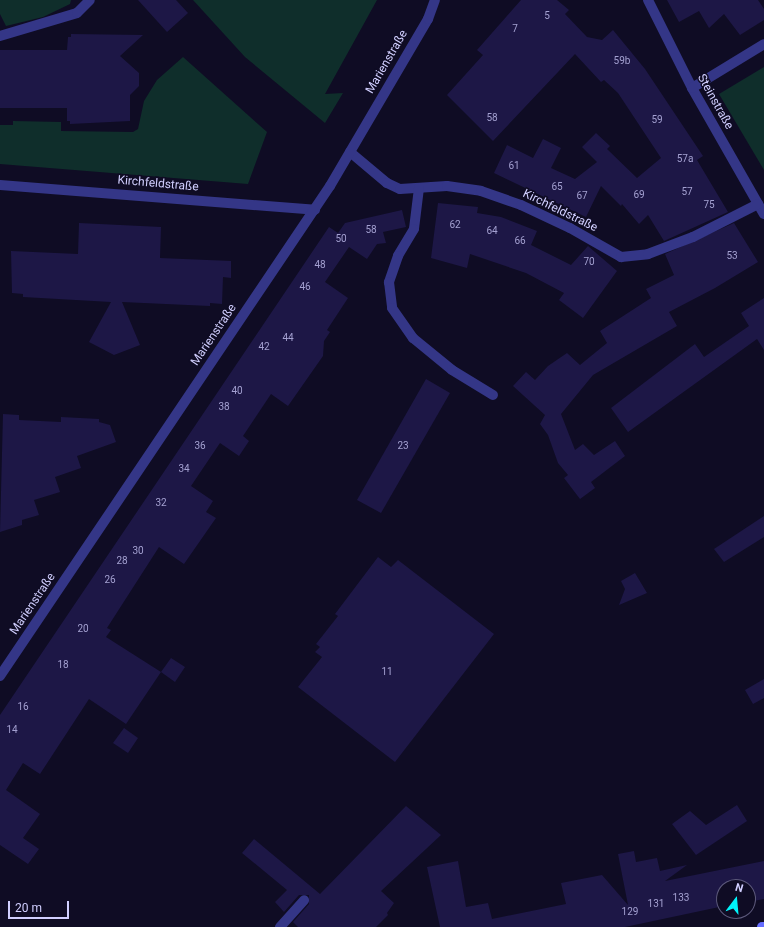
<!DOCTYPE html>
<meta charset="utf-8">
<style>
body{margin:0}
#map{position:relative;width:764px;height:927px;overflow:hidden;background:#0f0c24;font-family:Roboto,sans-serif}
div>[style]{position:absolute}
.green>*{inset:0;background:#0f2e2b}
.building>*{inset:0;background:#1d1746}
.minor>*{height:10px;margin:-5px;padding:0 5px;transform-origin:5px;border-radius:5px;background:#343687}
.secondary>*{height:10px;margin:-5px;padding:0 5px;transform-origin:5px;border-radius:5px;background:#666dff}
span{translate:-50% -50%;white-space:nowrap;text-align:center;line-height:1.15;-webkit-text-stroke:3px #0f0c24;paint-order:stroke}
.number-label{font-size:10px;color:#a4a1d1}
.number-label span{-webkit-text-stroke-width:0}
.street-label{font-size:12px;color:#d1cfff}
.north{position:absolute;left:716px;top:879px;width:40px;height:40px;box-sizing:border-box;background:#0f0c24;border:1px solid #5d5a7c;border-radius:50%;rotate:16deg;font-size:11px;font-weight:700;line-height:16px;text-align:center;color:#d1cfff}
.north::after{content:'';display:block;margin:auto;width:14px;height:18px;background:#00f3fa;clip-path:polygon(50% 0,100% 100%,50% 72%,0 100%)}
.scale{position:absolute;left:8px;top:901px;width:61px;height:18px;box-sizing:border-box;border:2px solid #d1cfff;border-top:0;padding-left:5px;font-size:12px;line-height:14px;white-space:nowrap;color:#d1cfff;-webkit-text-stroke:3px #0f0c24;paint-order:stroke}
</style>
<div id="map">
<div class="green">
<div style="clip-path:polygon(0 0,71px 0,70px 4px,43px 17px,6px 26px,0 14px)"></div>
<div style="clip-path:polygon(193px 0,377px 0,325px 94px,343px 93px,325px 123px,245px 57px)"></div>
<div style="clip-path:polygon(183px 57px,267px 132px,248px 184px,0 164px,0 125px,13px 125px,13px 121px,61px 122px,61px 131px,133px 132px,138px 129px,144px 101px,157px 80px)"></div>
<div style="clip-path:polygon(764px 67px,764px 170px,719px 94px)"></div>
</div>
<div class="building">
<div style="clip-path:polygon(138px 0,176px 0,188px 13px,167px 32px)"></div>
<div style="clip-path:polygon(521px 0,557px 0,569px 10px,565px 14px,587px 37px,602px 40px,613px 30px,645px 69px,703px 156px,697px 160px,728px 212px,664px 241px,648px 215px,639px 224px,622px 204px,621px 206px,601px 186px,586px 217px,494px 173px,507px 145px,533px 158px,543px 139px,561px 148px,551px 168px,575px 179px,597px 162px,582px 147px,596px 133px,610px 146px,607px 149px,637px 178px,661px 158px,618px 93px,604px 80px,601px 82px,575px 54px,493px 141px,447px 95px,483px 55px,477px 50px)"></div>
<div style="clip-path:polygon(667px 0,758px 0,764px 9px,764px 20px,740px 35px,724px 14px,709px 28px,699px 11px,679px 22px)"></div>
<div style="clip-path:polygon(71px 34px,143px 35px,120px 56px,139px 73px,139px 86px,130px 95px,130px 121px,70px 124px,70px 121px,67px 121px,67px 108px,0 108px,0 50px,67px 50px,68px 37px,71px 37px)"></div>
<div style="clip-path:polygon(438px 203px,478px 207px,477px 213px,501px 217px,537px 231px,531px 245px,571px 265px,588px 246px,617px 271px,583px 318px,559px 300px,564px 293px,526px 273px,470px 254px,467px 268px,431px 258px)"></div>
<div style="clip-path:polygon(402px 210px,406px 227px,383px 232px,386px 243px,377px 244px,367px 259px,349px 247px,325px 282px,348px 298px,327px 330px,330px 332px,324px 341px,323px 356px,288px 406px,271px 394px,243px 436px,249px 441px,239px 456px,220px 443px,191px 486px,213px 501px,206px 512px,216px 518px,184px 564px,159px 547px,107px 628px,111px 630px,106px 637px,161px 672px,171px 658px,185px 667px,175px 682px,161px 672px,126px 724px,89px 699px,40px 774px,23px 763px,6px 790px,40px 814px,23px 838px,39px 849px,28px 864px,0 845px,0 715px,329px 227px,338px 233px,345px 223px)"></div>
<div style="clip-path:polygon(79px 223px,161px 227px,160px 258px,231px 261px,231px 278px,223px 277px,222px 304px,210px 303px,210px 306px,122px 302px,140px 345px,114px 355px,89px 342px,111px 302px,23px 297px,23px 294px,12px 293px,11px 251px,78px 254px)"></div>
<div style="clip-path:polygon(734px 223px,758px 262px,715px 288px,669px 312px,677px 326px,593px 375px,561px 414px,575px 450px,583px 444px,594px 455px,615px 441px,625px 456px,591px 482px,595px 488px,580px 499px,564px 478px,568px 475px,558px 463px,548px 435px,540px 424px,545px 415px,513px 386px,526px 372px,535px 380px,548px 366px,567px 353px,580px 365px,607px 343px,600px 331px,651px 298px,646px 289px,674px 275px,665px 254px)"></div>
<div style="clip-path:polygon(764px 298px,764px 350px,757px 339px,628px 432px,611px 408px,695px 344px,704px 357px,749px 326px,741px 313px)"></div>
<div style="clip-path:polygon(426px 379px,450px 393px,381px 513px,357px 500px)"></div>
<div style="clip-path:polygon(3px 414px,19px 415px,19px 420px,61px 422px,61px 417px,99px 419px,99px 422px,110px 425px,116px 442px,77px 456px,81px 468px,55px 477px,60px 492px,34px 500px,39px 515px,22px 520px,22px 525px,0 532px)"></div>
<div style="clip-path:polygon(764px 516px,764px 537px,724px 562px,714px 549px)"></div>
<div style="clip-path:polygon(378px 557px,391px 567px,398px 560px,494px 634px,395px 762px,298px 687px,322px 657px,315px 652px,320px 647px,316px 644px,338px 616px,335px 614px)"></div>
<div style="clip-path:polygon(635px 573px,647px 593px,619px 605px,625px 589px,621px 581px)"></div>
<div style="clip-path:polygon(764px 679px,764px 698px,753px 704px,745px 690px)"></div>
<div style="clip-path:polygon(124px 728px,138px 738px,128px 753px,113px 743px)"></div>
<div style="clip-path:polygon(737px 805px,747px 821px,696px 855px,672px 824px,690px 811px,706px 825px)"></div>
<div style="clip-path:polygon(406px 806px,441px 835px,381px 891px,394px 903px,387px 913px,388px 915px,376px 927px,298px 927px,293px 922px,309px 904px,309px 895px,299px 895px,284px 912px,275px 902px,287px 890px,242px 853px,254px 839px,320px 894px)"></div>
<div style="clip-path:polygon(634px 851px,636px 862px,657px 858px,660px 871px,687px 865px,665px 881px,764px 861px,764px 899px,748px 902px,748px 887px,724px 887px,724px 906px,625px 927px,440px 927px,427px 867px,458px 861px,466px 907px,488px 903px,492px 919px,566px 904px,561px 883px,602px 875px,628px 905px,618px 854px)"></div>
</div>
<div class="minor">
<div style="left:648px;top:0;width:98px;rotate:63.4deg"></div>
<div style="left:692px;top:88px;width:145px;rotate:60.3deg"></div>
<div style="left:0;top:36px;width:80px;rotate:-16.6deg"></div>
<div style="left:77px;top:13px;width:18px;rotate:-45deg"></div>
<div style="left:692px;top:88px;width:84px;rotate:-31.4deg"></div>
<div style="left:350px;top:152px;width:48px;rotate:40deg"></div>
<div style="left:387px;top:183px;width:14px;rotate:25deg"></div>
<div style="left:400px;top:189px;width:47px;rotate:-3.7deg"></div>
<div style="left:447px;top:186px;width:34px;rotate:8deg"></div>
<div style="left:481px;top:191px;width:42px;rotate:19.3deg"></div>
<div style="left:521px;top:205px;width:54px;rotate:25.1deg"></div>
<div style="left:570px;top:228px;width:59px;rotate:29.6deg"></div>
<div style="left:621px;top:257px;width:27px;rotate:-6deg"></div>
<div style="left:648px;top:254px;width:48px;rotate:-20.7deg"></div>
<div style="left:693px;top:237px;width:73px;rotate:-26.9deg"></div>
<div style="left:0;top:185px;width:316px;rotate:4.5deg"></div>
<div style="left:419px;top:188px;width:41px;rotate:97deg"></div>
<div style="left:414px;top:229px;width:31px;rotate:121deg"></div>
<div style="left:398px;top:256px;width:28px;rotate:109deg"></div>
<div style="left:389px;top:282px;width:26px;rotate:83deg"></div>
<div style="left:392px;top:308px;width:37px;rotate:55deg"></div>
<div style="left:413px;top:338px;width:50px;rotate:39.4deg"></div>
<div style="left:452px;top:370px;width:48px;rotate:31.4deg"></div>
<div style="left:0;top:676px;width:591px;rotate:-56.04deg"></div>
<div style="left:330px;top:186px;width:194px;rotate:-59.6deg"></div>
<div style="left:428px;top:19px;width:20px;rotate:-70deg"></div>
<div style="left:280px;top:927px;width:36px;rotate:-48deg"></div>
</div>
<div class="secondary">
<div style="left:762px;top:927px;width:2px"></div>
</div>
<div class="number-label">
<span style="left:547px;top:16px">5</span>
<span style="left:515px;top:29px">7</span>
<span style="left:622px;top:61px">59b</span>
<span style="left:492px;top:118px">58</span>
<span style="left:657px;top:120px">59</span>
<span style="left:685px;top:159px">57a</span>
<span style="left:514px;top:166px">61</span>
<span style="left:557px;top:187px">65</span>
<span style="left:687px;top:192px">57</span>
<span style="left:639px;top:195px">69</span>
<span style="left:582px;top:196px">67</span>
<span style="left:709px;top:205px">75</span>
<span style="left:455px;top:225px">62</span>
<span style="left:371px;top:230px">58</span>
<span style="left:492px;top:231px">64</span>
<span style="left:341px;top:239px">50</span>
<span style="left:520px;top:241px">66</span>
<span style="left:732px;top:256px">53</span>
<span style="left:589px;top:262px">70</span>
<span style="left:320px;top:265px">48</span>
<span style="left:305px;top:287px">46</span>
<span style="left:288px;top:338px">44</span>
<span style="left:264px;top:347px">42</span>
<span style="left:237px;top:391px">40</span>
<span style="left:224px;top:407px">38</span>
<span style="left:200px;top:446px">36</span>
<span style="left:403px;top:446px">23</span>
<span style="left:184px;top:469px">34</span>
<span style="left:161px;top:503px">32</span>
<span style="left:138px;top:551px">30</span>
<span style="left:122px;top:561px">28</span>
<span style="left:110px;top:580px">26</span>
<span style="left:83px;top:629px">20</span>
<span style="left:63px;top:665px">18</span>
<span style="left:387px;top:672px">11</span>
<span style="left:23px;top:707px">16</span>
<span style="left:12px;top:730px">14</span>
<span style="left:681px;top:898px">133</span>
<span style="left:656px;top:904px">131</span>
<span style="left:630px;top:912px">129</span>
</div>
<div class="street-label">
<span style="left:387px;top:62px;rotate:-60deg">Marienstraße</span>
<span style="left:715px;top:102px;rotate:61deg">Steinstraße</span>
<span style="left:158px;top:184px;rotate:5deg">Kirchfeldstraße</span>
<span style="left:560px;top:211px;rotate:26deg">Kirchfeldstraße</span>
<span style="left:214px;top:335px;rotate:-56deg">Marienstraße</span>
<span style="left:33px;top:604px;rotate:-56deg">Marienstraße</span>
</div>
<div class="north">N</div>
<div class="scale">20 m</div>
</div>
